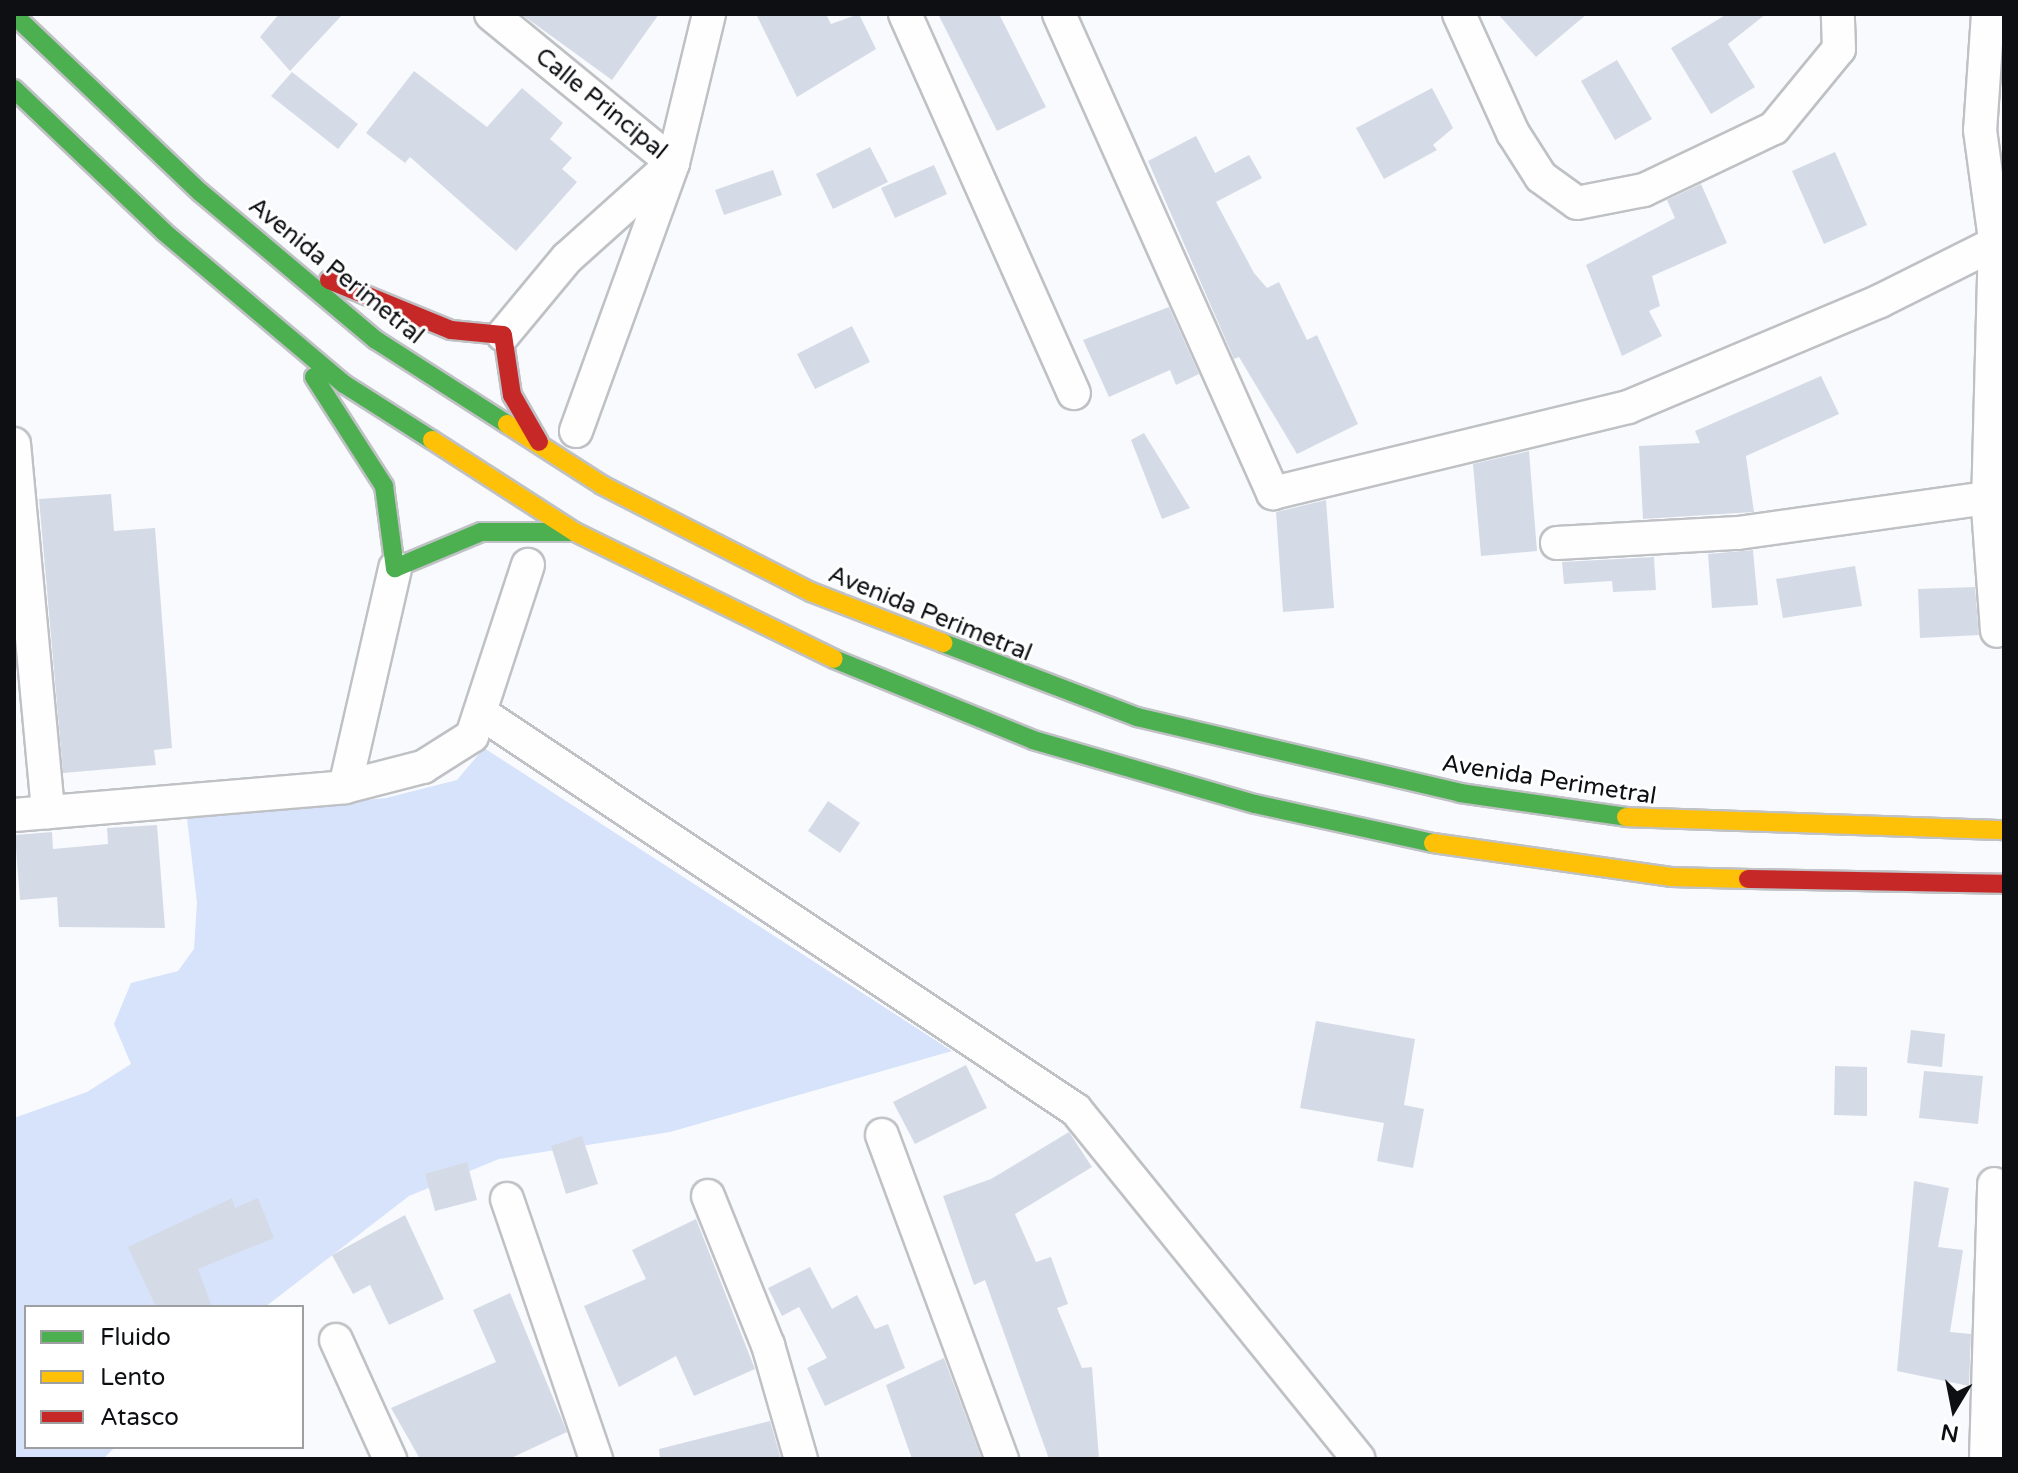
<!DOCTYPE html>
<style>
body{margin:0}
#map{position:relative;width:2018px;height:1473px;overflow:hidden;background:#f8fafd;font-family:"Varela Round",sans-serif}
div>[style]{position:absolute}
.green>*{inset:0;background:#d6e3fb}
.building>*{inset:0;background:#d5dbe6}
.roads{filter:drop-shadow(2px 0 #bfc1c4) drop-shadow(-2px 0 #bfc1c4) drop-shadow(0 2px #bfc1c4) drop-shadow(0 -2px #bfc1c4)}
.street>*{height:32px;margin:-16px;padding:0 16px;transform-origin:16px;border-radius:16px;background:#fefeff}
.fast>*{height:18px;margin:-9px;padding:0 9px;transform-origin:9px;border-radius:9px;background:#4caf50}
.slow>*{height:18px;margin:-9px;padding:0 9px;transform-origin:9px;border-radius:9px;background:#ffc107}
.jam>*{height:18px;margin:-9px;padding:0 9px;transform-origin:9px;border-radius:9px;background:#c62828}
span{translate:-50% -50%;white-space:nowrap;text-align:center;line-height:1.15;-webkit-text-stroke:6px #fff;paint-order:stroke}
.street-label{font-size:24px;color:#0d0f12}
.frame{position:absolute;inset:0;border:16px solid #0d0f12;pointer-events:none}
.legend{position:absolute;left:24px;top:1305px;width:280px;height:144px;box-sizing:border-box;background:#fff;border:2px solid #9e9fa0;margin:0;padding:10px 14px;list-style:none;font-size:24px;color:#0d0f12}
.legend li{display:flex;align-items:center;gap:16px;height:40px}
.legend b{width:40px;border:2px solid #9e9fa0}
.north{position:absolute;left:1914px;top:1369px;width:80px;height:80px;-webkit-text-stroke:6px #fff;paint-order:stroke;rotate:190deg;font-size:22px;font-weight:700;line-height:32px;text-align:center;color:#0d0f12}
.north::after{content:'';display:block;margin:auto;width:28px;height:36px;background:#0d0f12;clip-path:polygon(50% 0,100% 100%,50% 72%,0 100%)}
</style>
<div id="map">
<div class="green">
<div style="clip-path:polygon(484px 748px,952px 1051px,670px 1132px,499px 1159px,409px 1196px,265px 1307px,26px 1307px,26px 1447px,115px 1447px,103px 1459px,14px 1459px,14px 1118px,87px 1092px,131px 1064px,114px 1024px,131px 983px,178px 971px,194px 949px,197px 903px,187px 818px,386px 798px,457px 780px)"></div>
</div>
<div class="building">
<div style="clip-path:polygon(279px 14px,343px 14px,290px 71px,260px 37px)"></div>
<div style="clip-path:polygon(521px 14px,659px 14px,612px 80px)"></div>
<div style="clip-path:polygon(756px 14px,826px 14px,831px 24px,859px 14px,876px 49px,797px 97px)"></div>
<div style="clip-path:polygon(938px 14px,999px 14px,1046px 107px,997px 131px)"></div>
<div style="clip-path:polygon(1498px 14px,1587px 14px,1536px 57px)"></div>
<div style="clip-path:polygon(1727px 14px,1766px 14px,1728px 44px,1755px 87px,1711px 114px,1671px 48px)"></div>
<div style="clip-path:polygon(1617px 60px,1652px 119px,1615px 140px,1581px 81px)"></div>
<div style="clip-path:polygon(414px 71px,487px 127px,522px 88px,563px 123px,550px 139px,572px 158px,562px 169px,577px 182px,516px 251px,410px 157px,405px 163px,366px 133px)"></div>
<div style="clip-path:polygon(292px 72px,358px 124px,338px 149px,271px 96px)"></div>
<div style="clip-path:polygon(1432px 88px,1453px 128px,1433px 145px,1437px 150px,1384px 179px,1356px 128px)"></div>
<div style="clip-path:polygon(1196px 136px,1215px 173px,1249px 155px,1262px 178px,1216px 202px,1254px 273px,1267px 288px,1279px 282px,1307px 340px,1317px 335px,1358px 424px,1297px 454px,1239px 357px,1234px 359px,1148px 161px)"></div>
<div style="clip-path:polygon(870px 147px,888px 182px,833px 209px,816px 174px)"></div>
<div style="clip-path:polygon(1835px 152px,1867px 225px,1824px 244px,1792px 171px)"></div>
<div style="clip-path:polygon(934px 165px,947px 194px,895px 218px,881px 188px)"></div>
<div style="clip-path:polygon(773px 170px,782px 195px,724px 215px,715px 190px)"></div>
<div style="clip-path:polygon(1701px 184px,1727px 243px,1652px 276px,1660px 306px,1649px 311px,1662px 336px,1622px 356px,1586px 265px,1675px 218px,1667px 200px)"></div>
<div style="clip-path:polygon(1169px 307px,1199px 374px,1176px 385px,1170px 370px,1109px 397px,1083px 340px)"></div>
<div style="clip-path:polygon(852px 326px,870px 362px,815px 389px,797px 354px)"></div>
<div style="clip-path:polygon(1821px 376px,1839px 414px,1746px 456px,1754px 512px,1643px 519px,1639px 446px,1700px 443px,1695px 431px)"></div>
<div style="clip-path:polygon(1144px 433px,1190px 508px,1162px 519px,1131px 440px)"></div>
<div style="clip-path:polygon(1529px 451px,1537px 551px,1481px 556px,1473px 464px)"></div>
<div style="clip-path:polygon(111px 494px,114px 531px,155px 528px,172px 748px,154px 750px,156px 765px,63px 773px,39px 499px)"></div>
<div style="clip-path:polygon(1326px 500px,1334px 608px,1283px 612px,1276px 512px)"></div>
<div style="clip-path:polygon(1753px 550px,1758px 605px,1712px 608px,1708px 554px)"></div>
<div style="clip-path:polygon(1654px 557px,1656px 590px,1613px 592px,1612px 581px,1564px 584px,1562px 562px)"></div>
<div style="clip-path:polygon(1855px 566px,1862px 606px,1783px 618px,1776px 579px)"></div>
<div style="clip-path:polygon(1975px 587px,1979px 635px,1920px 638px,1918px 589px)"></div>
<div style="clip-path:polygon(828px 801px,860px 823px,840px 853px,808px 831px)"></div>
<div style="clip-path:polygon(157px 825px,165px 928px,59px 927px,57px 897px,20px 900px,15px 835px,52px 832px,53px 849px,108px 844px,107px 828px)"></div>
<div style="clip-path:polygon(1316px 1021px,1415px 1039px,1404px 1105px,1424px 1109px,1413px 1168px,1377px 1161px,1384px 1123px,1300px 1108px)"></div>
<div style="clip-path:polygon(1911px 1030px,1945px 1034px,1942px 1067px,1907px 1063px)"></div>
<div style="clip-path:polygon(966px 1065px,987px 1108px,915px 1144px,893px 1102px)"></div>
<div style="clip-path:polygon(1835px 1066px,1867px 1067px,1867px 1116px,1834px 1115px)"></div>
<div style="clip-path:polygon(1924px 1071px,1983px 1076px,1978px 1124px,1919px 1118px)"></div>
<div style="clip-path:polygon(1069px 1132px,1092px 1167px,1015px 1214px,1036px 1262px,1051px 1257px,1068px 1304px,1057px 1308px,1082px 1368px,1092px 1367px,1099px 1459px,1049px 1459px,985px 1280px,974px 1285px,943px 1196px,991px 1179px)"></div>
<div style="clip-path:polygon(582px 1136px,598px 1184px,566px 1194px,551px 1146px)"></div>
<div style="clip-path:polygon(467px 1162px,477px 1200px,435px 1211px,425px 1174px)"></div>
<div style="clip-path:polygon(1914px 1181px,1949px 1188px,1938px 1247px,1963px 1250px,1950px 1332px,1971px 1334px,1969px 1386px,1897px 1371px)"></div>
<div style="clip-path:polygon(232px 1198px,235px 1208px,258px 1198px,274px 1238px,198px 1269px,212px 1307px,156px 1307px,128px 1247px)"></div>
<div style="clip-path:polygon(405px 1215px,444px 1299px,389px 1325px,370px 1285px,353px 1294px,332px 1255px)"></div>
<div style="clip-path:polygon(696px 1219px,755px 1369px,694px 1396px,676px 1356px,619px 1387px,584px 1306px,646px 1279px,632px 1250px)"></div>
<div style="clip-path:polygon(810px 1267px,832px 1309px,857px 1295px,875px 1329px,888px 1324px,905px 1368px,825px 1406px,807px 1368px,827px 1358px,799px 1307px,782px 1316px,768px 1288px)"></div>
<div style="clip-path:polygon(510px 1293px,567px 1432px,509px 1459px,420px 1459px,391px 1408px,496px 1362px,473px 1310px)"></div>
<div style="clip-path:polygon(944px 1358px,982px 1459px,912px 1459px,886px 1385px)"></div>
<div style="clip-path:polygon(770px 1421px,781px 1459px,660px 1459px,659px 1449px)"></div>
</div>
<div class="roads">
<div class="street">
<div style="left:491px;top:14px;width:235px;rotate:39.3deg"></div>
<div style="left:673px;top:163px;width:142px;rotate:138.1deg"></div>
<div style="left:567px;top:258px;width:100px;rotate:129.7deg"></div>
<div style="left:905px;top:14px;width:415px;rotate:66deg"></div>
<div style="left:1059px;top:14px;width:525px;rotate:65.93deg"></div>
<div style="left:1273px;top:493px;width:365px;rotate:-13.6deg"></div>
<div style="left:1628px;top:407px;width:273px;rotate:-22.8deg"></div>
<div style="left:1880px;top:301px;width:139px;rotate:-26.6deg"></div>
<div style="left:1459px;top:14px;width:131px;rotate:65.6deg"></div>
<div style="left:1513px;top:133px;width:52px;rotate:57.5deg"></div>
<div style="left:1541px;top:177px;width:44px;rotate:35.8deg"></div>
<div style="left:1577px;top:203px;width:68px;rotate:-11deg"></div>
<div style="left:1644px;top:190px;width:144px;rotate:-25.5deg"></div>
<div style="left:1774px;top:128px;width:102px;rotate:-50.6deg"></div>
<div style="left:1839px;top:49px;width:35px;rotate:-92deg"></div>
<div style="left:1988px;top:14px;width:116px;rotate:93.9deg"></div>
<div style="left:1980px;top:130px;width:110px;rotate:82.2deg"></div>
<div style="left:1995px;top:239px;width:269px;rotate:91.5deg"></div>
<div style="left:1988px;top:508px;width:123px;rotate:85.8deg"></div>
<div style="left:576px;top:431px;width:285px;rotate:-70.1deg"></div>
<div style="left:673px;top:163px;width:153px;rotate:-76.4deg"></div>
<div style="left:14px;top:444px;width:370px;rotate:84.7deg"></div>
<div style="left:1557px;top:543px;width:181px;rotate:-3.2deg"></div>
<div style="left:1738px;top:533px;width:252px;rotate:-8deg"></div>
<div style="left:481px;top:713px;width:715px;rotate:33.71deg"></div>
<div style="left:1076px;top:1110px;width:449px;rotate:51deg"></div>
<div style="left:345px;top:787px;width:225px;rotate:-77.1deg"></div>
<div style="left:14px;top:815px;width:332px;rotate:-4.8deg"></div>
<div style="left:345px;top:787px;width:81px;rotate:-14.4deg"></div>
<div style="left:423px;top:767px;width:58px;rotate:-32.3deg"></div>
<div style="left:472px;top:736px;width:180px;rotate:-71.9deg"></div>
<div style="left:882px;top:1135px;width:346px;rotate:69.7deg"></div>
<div style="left:708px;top:1196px;width:161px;rotate:68.1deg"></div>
<div style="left:768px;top:1345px;width:119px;rotate:73.9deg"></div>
<div style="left:507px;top:1199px;width:275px;rotate:71.1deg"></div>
<div style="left:336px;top:1340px;width:131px;rotate:65.6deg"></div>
<div style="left:1986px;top:1459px;width:275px;rotate:-88.3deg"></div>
</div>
<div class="fast">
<div style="left:14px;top:15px;width:257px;rotate:43.6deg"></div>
<div style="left:200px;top:192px;width:230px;rotate:40.1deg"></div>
<div style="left:376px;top:340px;width:156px;rotate:32.7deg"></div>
<div style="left:14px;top:89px;width:207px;rotate:43.6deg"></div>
<div style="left:164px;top:232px;width:236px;rotate:40.2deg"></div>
<div style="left:344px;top:384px;width:104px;rotate:32.5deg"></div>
<div style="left:314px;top:377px;width:130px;rotate:57.3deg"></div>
<div style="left:384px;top:486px;width:83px;rotate:82.4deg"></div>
<div style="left:395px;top:568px;width:93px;rotate:-22.7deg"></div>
<div style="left:481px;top:532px;width:88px"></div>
<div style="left:943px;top:643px;width:208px;rotate:20.9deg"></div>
<div style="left:1137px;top:717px;width:332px;rotate:13.2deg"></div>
<div style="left:1460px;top:793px;width:168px;rotate:8.2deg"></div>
<div style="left:834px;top:659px;width:215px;rotate:22.1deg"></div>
<div style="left:1033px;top:740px;width:231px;rotate:16.1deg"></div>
<div style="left:1255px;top:804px;width:182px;rotate:12.4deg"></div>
</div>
<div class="slow">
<div style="left:507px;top:424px;width:113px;rotate:32.7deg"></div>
<div style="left:602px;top:485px;width:235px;rotate:27.1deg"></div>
<div style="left:811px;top:592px;width:142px;rotate:21.1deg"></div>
<div style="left:432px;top:440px;width:170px;rotate:32.8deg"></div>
<div style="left:575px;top:532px;width:288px;rotate:26.1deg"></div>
<div style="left:1626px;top:817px;width:378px;rotate:2deg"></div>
<div style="left:1433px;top:843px;width:240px;rotate:8.1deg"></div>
<div style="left:1671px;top:877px;width:77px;rotate:1.5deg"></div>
</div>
<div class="jam">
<div style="left:329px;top:280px;width:132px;rotate:22.3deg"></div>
<div style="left:451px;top:330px;width:52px;rotate:5.5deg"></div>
<div style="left:503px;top:335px;width:61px;rotate:81.5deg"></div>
<div style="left:512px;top:395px;width:54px;rotate:60.1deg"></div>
<div style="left:1748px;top:879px;width:256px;rotate:1.1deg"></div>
</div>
</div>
<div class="street-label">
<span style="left:601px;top:104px;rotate:39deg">Calle Principal</span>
<span style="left:336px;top:271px;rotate:39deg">Avenida Perimetral</span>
<span style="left:930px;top:614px;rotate:22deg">Avenida Perimetral</span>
<span style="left:1549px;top:780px;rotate:9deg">Avenida Perimetral</span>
</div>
<div class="frame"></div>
<ul class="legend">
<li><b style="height:10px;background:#4caf50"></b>Fluido</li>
<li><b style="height:10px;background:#ffc107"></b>Lento</li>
<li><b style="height:10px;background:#c62828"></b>Atasco</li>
</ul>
<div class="north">N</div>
</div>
